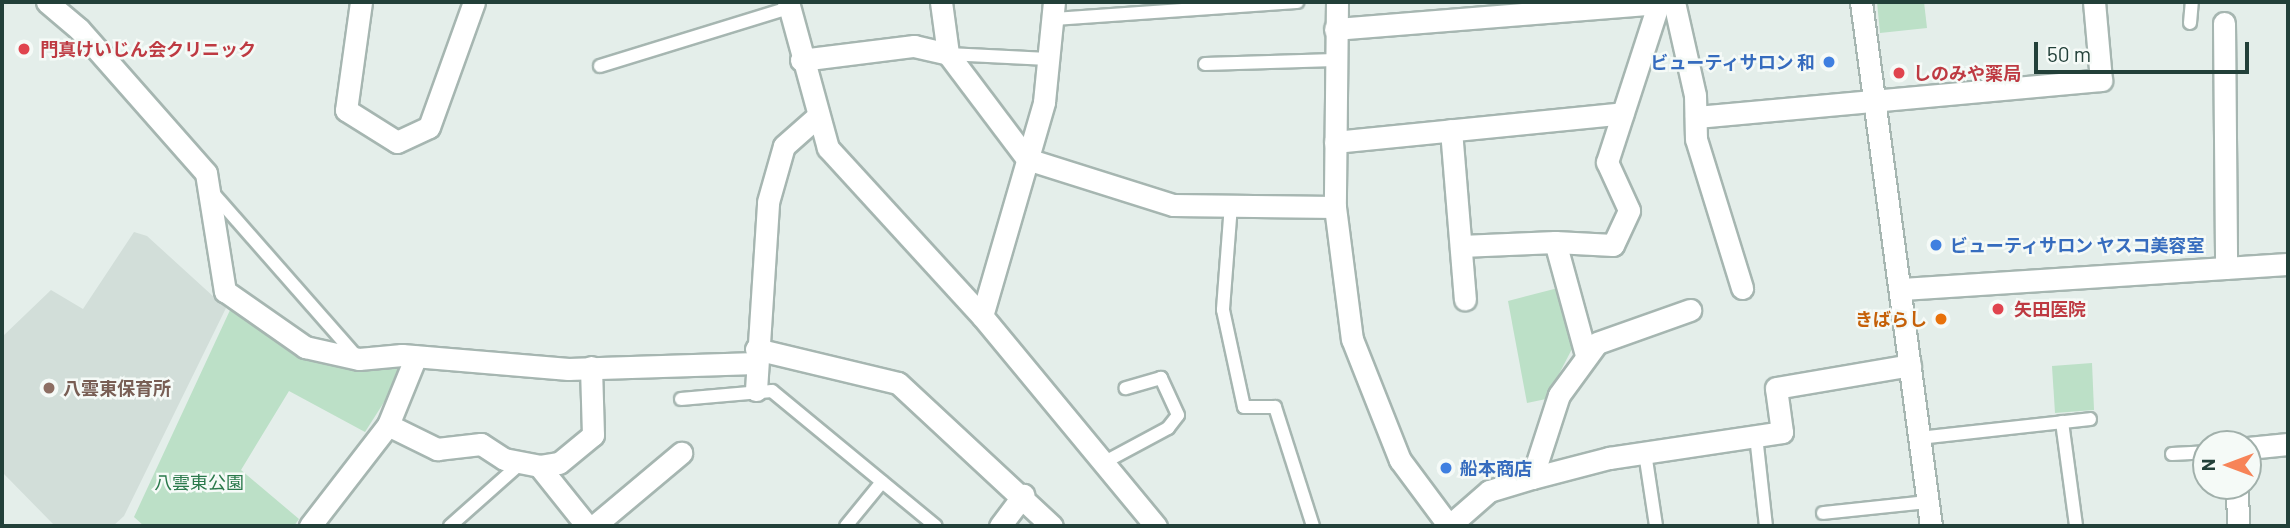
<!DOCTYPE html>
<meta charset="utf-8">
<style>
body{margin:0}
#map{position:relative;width:2290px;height:528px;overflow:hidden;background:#e4eeea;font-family:Barlow,"Noto Sans JP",sans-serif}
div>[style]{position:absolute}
.built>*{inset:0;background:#d2ded9}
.green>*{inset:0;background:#bce0c7}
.roads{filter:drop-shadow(2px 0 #a6b6b1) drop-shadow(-2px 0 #a6b6b1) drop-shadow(0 2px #a6b6b1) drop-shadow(0 -2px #a6b6b1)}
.service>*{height:12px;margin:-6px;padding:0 6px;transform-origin:6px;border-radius:6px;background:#fff}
.minor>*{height:21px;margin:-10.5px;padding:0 10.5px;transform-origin:10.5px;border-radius:10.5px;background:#fff}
.dots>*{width:19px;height:19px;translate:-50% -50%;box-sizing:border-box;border:4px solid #f5faf7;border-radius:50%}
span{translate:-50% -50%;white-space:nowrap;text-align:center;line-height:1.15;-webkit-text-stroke:5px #f5faf7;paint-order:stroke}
.health-label{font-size:18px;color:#be3a42;font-weight:700}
.left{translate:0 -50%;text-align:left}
.shop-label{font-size:18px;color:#366cbe;font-weight:700}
.right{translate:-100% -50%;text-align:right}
.food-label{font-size:18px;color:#c56008;font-weight:700}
.education-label{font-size:18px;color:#785e54;font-weight:700}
.park-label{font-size:18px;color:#2a794b}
.frame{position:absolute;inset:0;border:4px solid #224039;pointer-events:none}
.north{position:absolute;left:2192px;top:430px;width:70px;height:70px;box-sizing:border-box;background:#f5faf7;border:2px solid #a1b0ab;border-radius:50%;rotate:270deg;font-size:19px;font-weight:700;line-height:28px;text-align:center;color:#224039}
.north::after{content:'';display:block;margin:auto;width:24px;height:32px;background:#f78458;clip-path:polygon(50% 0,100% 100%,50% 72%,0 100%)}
.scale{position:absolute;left:2034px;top:42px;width:215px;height:32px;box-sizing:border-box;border:4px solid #224039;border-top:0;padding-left:9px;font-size:21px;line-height:24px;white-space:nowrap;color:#224039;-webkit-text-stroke:5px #f5faf7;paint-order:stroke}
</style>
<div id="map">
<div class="built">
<div style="clip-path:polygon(134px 232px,147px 236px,226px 308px,124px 516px,113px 526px,55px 526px,2px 472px,2px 337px,51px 290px,83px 309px)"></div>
</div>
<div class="green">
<div style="clip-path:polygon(1877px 2px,1924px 2px,1927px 28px,1880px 33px)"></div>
<div style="clip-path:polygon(1558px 288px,1573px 347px,1546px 399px,1527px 403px,1508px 301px)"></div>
<div style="clip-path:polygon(231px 308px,314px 358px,409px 363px,365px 432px,289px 391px,241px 470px,299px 519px,294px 526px,144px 526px,134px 517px)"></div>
<div style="clip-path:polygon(2092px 363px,2094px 410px,2055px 413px,2052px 366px)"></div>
</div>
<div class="roads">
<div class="service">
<div style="left:1053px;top:19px;width:245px;rotate:-4deg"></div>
<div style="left:2190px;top:23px;width:21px;rotate:-85deg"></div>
<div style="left:948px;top:54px;width:100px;rotate:2.9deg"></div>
<div style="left:1205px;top:64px;width:130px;rotate:-1.8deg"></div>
<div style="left:600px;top:66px;width:198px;rotate:-17.1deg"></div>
<div style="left:212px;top:192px;width:220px;rotate:48.7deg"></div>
<div style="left:1231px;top:205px;width:105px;rotate:94.4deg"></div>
<div style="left:1223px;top:310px;width:99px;rotate:77.8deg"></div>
<div style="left:1244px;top:407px;width:31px"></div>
<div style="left:1275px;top:407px;width:125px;rotate:72.3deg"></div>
<div style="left:681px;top:399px;width:91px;rotate:-5deg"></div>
<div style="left:772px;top:391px;width:212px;rotate:39.5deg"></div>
<div style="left:2062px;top:422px;width:105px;rotate:82.3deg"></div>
<div style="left:1756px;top:436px;width:91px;rotate:83.7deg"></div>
<div style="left:1919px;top:438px;width:172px;rotate:-6.3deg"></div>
<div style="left:1645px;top:453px;width:74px;rotate:81.4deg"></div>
<div style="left:2172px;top:454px;width:34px;rotate:-3deg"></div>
<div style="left:1103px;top:463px;width:74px;rotate:-28.3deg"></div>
<div style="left:1168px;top:428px;width:16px;rotate:-52deg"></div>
<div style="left:1178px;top:415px;width:41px;rotate:-114.7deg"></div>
<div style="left:1161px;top:378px;width:37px;rotate:164deg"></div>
<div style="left:1823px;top:513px;width:106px;rotate:-6deg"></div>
<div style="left:450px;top:526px;width:96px;rotate:-41.6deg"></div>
<div style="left:846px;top:526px;width:57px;rotate:-50.7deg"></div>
</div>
<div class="minor">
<div style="left:47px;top:2px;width:42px;rotate:40.2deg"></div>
<div style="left:79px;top:29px;width:192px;rotate:48.6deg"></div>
<div style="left:206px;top:173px;width:120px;rotate:80.9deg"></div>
<div style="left:225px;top:291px;width:98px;rotate:35deg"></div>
<div style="left:305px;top:347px;width:55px;rotate:12.5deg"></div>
<div style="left:359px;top:359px;width:43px;rotate:-5.3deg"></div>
<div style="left:402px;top:355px;width:167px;rotate:4.8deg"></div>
<div style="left:568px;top:369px;width:188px;rotate:-1.8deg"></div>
<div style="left:361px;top:2px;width:109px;rotate:97.9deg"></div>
<div style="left:346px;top:110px;width:60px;rotate:32.1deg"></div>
<div style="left:397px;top:142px;width:35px;rotate:-25deg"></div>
<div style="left:429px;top:127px;width:133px;rotate:-70.2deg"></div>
<div style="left:788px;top:2px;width:151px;rotate:74.7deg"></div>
<div style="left:828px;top:148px;width:228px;rotate:47.5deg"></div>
<div style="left:982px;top:316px;width:273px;rotate:50.4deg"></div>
<div style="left:941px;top:2px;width:52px;rotate:82.3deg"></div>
<div style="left:1337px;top:2px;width:205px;rotate:90.6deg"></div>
<div style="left:1335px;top:207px;width:133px;rotate:82.7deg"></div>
<div style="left:1352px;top:339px;width:130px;rotate:68.4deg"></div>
<div style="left:1400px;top:460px;width:82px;rotate:53.4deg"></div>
<div style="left:1449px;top:526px;width:53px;rotate:-41.2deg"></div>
<div style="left:1489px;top:491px;width:45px;rotate:-16.8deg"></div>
<div style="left:1532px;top:478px;width:80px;rotate:-14.6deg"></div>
<div style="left:1609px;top:458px;width:175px;rotate:-8.5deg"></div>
<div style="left:1782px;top:432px;width:44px;rotate:-97.8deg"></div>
<div style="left:1776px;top:388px;width:136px;rotate:-9.7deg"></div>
<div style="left:1674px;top:2px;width:95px;rotate:77.3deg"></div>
<div style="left:1695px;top:95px;width:44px;rotate:88.7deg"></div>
<div style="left:1696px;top:139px;width:156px;rotate:72.8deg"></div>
<div style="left:1861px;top:2px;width:529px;rotate:82.39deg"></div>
<div style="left:2224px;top:23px;width:245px;rotate:89.5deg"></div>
<div style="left:1335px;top:29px;width:324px;rotate:-4.6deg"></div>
<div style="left:801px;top:60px;width:114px;rotate:-7.1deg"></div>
<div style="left:914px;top:46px;width:35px;rotate:13deg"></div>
<div style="left:948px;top:54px;width:131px;rotate:53deg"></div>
<div style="left:1027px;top:159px;width:153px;rotate:17.5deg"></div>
<div style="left:1173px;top:205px;width:162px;rotate:0.7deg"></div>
<div style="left:1696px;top:117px;width:407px;rotate:-5.2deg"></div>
<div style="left:2101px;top:80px;width:78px;rotate:-95.1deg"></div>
<div style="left:1451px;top:130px;width:170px;rotate:85.3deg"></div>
<div style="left:1335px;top:142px;width:289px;rotate:-5.7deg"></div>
<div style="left:1461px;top:246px;width:94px;rotate:-2.4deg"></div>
<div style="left:1901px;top:289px;width:388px;rotate:-3.7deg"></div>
<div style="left:982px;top:316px;width:223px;rotate:-73.8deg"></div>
<div style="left:1044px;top:102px;width:100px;rotate:-84.3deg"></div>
<div style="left:756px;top:349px;width:146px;rotate:13.5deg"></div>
<div style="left:898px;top:383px;width:210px;rotate:42.9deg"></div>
<div style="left:1586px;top:355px;width:117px;rotate:-105.3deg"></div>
<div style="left:1555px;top:242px;width:58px;rotate:3deg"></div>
<div style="left:1613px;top:245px;width:38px;rotate:-65deg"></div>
<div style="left:1629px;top:210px;width:53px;rotate:-114.6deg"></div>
<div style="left:1607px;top:162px;width:168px;rotate:-72deg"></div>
<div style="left:756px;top:390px;width:188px;rotate:-86.3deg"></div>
<div style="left:768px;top:202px;width:58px;rotate:-74.1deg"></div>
<div style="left:784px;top:146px;width:45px;rotate:-41.4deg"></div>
<div style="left:388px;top:425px;width:55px;rotate:26.1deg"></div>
<div style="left:437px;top:449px;width:44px;rotate:-6.5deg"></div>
<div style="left:481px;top:444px;width:27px;rotate:33deg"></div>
<div style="left:504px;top:459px;width:36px;rotate:11deg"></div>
<div style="left:539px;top:466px;width:77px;rotate:51.3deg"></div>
<div style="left:2248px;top:448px;width:40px;rotate:-5.7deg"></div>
<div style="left:539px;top:466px;width:20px;rotate:-9deg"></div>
<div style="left:559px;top:463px;width:44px;rotate:-39.5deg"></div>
<div style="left:593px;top:435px;width:68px;rotate:-91.7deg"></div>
<div style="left:1532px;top:478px;width:87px;rotate:-72deg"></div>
<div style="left:1559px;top:395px;width:64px;rotate:-53.8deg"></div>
<div style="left:1597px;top:343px;width:99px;rotate:-19.5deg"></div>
<div style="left:2237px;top:486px;width:40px;rotate:88.6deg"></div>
<div style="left:310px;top:526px;width:128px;rotate:-52.3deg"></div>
<div style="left:388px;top:425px;width:74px;rotate:-67.9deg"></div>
<div style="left:594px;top:526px;width:114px;rotate:-40deg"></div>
<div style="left:1000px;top:526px;width:39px;rotate:-53deg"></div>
</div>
</div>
<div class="dots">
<div style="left:24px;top:49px;background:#e0444e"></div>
<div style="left:1829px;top:62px;background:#3f7fe0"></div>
<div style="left:1899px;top:73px;background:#e0444e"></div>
<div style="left:1936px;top:245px;background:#3f7fe0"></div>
<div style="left:1998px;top:309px;background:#e0444e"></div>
<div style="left:1941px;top:319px;background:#e8710a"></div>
<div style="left:49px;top:388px;background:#8d6e63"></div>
<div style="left:1446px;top:468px;background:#3f7fe0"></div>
</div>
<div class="health-label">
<span class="left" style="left:40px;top:49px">門真けいじん会クリニック</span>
<span class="left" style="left:1913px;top:73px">しのみや薬局</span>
<span class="left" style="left:2014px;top:309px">矢田医院</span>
</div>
<div class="shop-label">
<span class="right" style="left:1815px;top:62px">ビューティサロン 和</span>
<span class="left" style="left:1950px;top:245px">ビューティサロン ヤスコ美容室</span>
<span class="left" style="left:1460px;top:468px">船本商店</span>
</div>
<div class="food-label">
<span class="right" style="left:1927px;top:319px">きばらし</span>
</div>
<div class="education-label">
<span class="left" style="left:63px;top:388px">八雲東保育所</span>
</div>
<div class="park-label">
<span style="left:199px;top:482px">八雲東公園</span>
</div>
<div class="frame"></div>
<div class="north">N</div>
<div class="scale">50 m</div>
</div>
